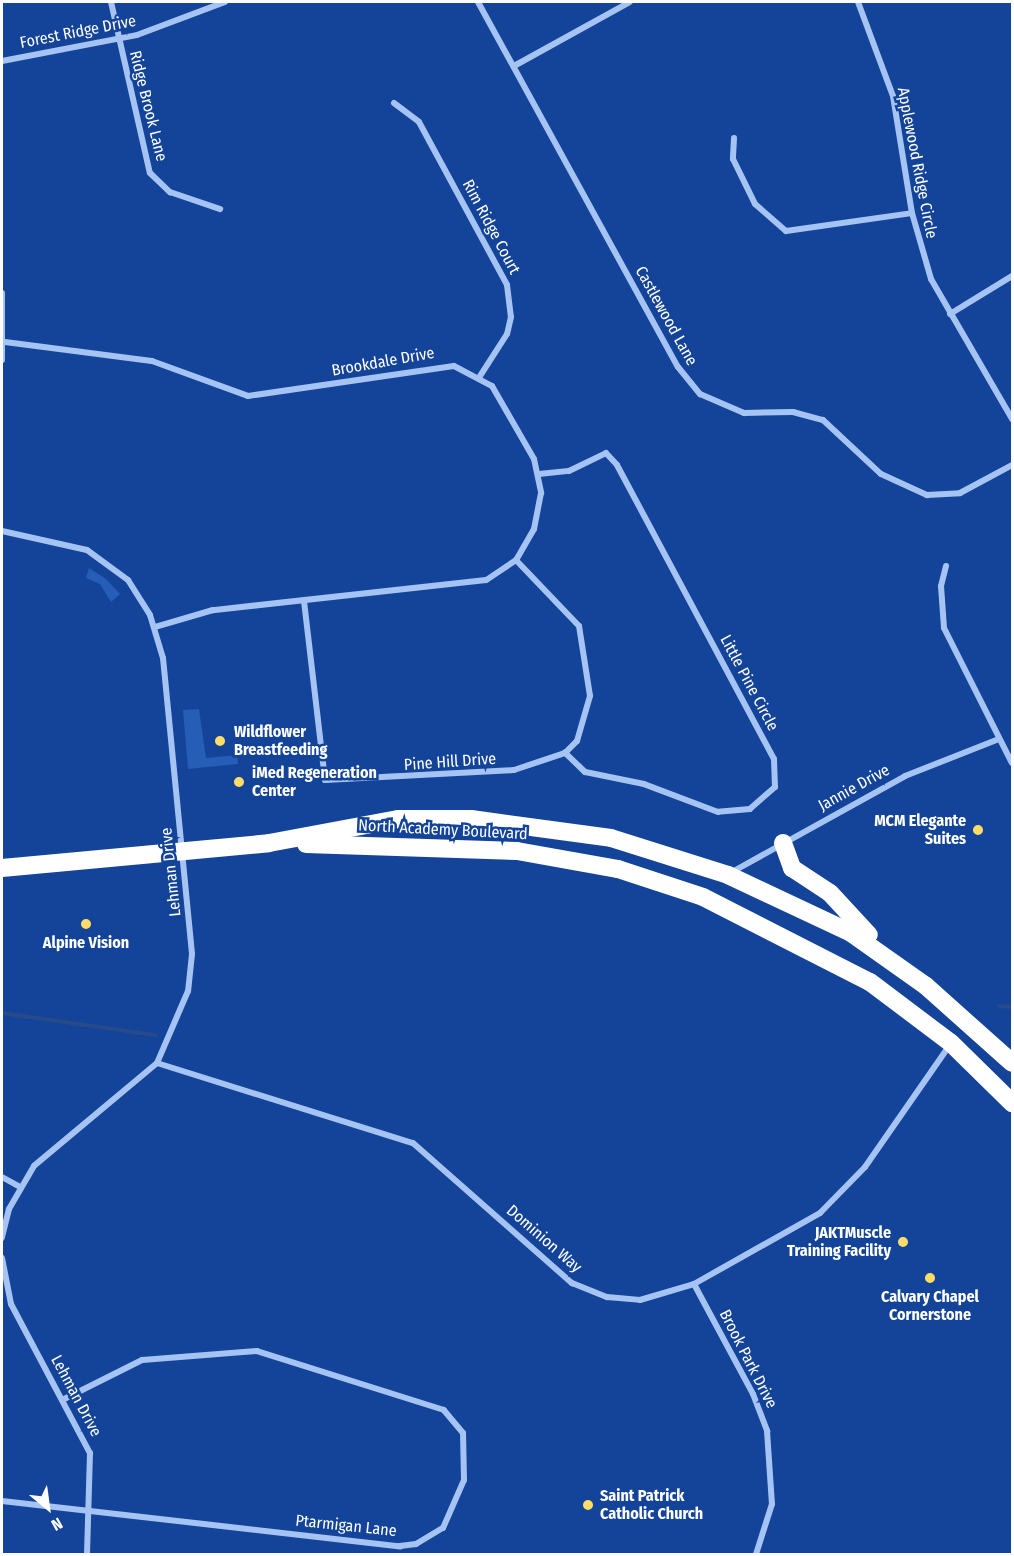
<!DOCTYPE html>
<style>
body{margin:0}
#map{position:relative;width:1014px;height:1556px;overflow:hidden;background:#134499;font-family:"Fira Sans Condensed",sans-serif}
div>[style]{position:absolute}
.green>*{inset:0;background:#265db7}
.stream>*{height:4px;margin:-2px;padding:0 2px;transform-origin:2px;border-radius:2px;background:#274b8a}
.street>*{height:6px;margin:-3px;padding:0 3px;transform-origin:3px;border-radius:3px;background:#a6c4f3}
.highway>*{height:18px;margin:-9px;padding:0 9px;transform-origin:9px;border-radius:9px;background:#fff}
.dots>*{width:16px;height:16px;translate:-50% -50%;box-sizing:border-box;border:3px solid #134499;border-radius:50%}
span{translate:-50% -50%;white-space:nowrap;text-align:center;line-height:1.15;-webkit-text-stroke:5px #134499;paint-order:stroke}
.street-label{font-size:16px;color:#fff}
.poi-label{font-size:16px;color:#fff;font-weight:700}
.left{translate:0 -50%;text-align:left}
.right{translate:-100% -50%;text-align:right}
.frame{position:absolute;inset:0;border:3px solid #fff;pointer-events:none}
.north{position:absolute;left:18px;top:1478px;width:60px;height:60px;-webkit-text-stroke:4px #134499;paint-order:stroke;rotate:151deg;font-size:16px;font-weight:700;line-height:24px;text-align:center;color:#fff}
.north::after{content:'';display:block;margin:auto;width:21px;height:27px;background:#fff;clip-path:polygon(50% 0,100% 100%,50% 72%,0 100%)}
</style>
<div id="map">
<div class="green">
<div style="clip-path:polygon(89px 568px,106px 579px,120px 594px,111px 602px,100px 584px,86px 578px)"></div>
<div style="clip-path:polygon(199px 709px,206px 758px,237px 755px,238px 764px,188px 769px,183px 710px)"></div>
</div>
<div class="stream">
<div style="left:999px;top:1006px;width:13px;rotate:4deg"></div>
<div style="left:2px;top:1013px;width:155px;rotate:8.2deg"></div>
</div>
<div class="street">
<div style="left:111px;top:2px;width:175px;rotate:77.2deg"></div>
<div style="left:150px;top:173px;width:28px;rotate:44deg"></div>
<div style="left:170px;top:192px;width:53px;rotate:18.8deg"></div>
<div style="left:478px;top:2px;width:416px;rotate:61.3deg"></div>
<div style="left:678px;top:367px;width:35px;rotate:51deg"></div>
<div style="left:700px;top:394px;width:48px;rotate:23.4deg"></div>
<div style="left:744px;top:413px;width:49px;rotate:-1.2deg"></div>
<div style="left:793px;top:412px;width:31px;rotate:15deg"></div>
<div style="left:823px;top:420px;width:79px;rotate:43deg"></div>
<div style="left:881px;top:474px;width:51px;rotate:24.5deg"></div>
<div style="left:927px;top:495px;width:33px;rotate:-3deg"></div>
<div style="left:960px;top:493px;width:59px;rotate:-28.3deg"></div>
<div style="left:858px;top:2px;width:100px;rotate:69.6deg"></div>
<div style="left:893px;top:96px;width:119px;rotate:80.8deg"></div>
<div style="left:912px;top:213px;width:69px;rotate:73.9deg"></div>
<div style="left:931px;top:279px;width:162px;rotate:59.9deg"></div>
<div style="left:2px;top:61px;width:137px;rotate:-10.9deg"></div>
<div style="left:137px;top:35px;width:94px;rotate:-20.6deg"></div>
<div style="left:514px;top:66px;width:132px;rotate:-28.9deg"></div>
<div style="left:394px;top:103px;width:31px;rotate:37deg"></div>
<div style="left:419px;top:122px;width:185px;rotate:61.6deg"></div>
<div style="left:507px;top:285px;width:32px;rotate:83deg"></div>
<div style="left:511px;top:317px;width:17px;rotate:103deg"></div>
<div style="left:507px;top:334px;width:50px;rotate:122.7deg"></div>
<div style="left:734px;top:138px;width:21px;rotate:93deg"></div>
<div style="left:733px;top:159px;width:50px;rotate:63.9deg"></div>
<div style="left:755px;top:204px;width:41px;rotate:41.1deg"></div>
<div style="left:786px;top:231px;width:127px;rotate:-8.1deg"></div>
<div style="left:2px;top:293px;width:67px;rotate:90deg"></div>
<div style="left:950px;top:314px;width:73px;rotate:-31.5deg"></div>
<div style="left:5px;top:342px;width:148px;rotate:7.4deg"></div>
<div style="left:152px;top:361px;width:102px;rotate:20deg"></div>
<div style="left:248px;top:396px;width:208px;rotate:-8.3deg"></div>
<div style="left:454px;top:366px;width:43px;rotate:27.8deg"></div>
<div style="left:492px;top:386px;width:84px;rotate:60.1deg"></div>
<div style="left:534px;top:459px;width:35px;rotate:78deg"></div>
<div style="left:541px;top:493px;width:37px;rotate:101deg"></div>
<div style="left:534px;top:529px;width:36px;rotate:120deg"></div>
<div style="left:516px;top:560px;width:36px;rotate:146deg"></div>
<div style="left:486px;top:580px;width:275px;rotate:173.7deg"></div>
<div style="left:213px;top:610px;width:60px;rotate:163.7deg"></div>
<div style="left:539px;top:474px;width:30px;rotate:-6deg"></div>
<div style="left:569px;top:471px;width:41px;rotate:-25.9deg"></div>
<div style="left:606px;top:453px;width:16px;rotate:47deg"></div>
<div style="left:617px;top:465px;width:333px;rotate:61.9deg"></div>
<div style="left:774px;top:759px;width:28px;rotate:88deg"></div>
<div style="left:775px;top:787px;width:33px;rotate:139deg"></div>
<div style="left:750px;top:809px;width:32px;rotate:175deg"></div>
<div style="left:718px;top:812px;width:79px;rotate:-159.3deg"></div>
<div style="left:644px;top:784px;width:60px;rotate:-168.5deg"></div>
<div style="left:585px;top:772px;width:28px;rotate:-136deg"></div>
<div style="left:2px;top:531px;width:87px;rotate:12.6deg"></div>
<div style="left:87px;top:550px;width:51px;rotate:36.2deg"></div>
<div style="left:128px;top:580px;width:41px;rotate:57.8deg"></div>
<div style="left:150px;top:615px;width:45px;rotate:73.2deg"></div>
<div style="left:163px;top:658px;width:297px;rotate:84.4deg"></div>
<div style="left:192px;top:954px;width:37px;rotate:96deg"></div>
<div style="left:188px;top:991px;width:78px;rotate:113.3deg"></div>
<div style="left:157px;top:1063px;width:160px;rotate:140.1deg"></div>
<div style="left:34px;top:1166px;width:50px;rotate:120.2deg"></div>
<div style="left:9px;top:1209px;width:30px;rotate:104deg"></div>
<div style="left:946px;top:566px;width:21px;rotate:104deg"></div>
<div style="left:941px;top:586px;width:42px;rotate:85.9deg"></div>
<div style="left:944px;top:628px;width:151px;rotate:63.3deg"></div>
<div style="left:304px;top:601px;width:180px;rotate:83.3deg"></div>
<div style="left:325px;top:780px;width:189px;rotate:-3deg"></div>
<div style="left:514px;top:770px;width:54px;rotate:-18.4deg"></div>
<div style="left:565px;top:753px;width:17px;rotate:-45deg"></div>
<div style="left:577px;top:741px;width:47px;rotate:-73.9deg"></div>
<div style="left:590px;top:696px;width:71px;rotate:-98.9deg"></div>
<div style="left:579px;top:626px;width:91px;rotate:-133.7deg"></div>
<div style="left:732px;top:872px;width:198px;rotate:-29deg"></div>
<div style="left:905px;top:776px;width:101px;rotate:-21.5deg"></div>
<div style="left:157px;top:1063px;width:268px;rotate:17.4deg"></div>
<div style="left:413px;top:1143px;width:212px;rotate:41.4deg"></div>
<div style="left:572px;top:1283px;width:38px;rotate:22deg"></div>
<div style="left:607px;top:1297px;width:33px;rotate:5deg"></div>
<div style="left:640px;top:1300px;width:56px;rotate:-16.5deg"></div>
<div style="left:694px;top:1284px;width:145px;rotate:-29.4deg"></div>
<div style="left:820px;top:1213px;width:64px;rotate:-45.6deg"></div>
<div style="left:865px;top:1167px;width:147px;rotate:-55.2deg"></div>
<div style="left:2px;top:1177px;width:21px;rotate:29deg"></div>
<div style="left:2px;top:1258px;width:47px;rotate:78.9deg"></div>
<div style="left:11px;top:1304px;width:169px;rotate:62.1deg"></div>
<div style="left:90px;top:1453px;width:101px;rotate:91.7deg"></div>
<div style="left:694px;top:1284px;width:125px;rotate:61.8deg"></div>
<div style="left:753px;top:1394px;width:40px;rotate:69deg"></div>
<div style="left:767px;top:1431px;width:73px;rotate:86.1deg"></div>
<div style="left:772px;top:1504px;width:52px;rotate:107.7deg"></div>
<div style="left:2px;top:1501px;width:401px;rotate:6.5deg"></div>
<div style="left:400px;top:1546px;width:16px;rotate:-7deg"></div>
<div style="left:416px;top:1544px;width:31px;rotate:-31deg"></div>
<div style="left:443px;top:1528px;width:52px;rotate:-66.4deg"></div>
<div style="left:464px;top:1480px;width:47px;rotate:-91.2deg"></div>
<div style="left:463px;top:1433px;width:30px;rotate:-130deg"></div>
<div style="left:444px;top:1410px;width:196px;rotate:-162.5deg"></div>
<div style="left:257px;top:1351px;width:115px;rotate:175.5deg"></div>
<div style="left:142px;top:1360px;width:87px;rotate:153.4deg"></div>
</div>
<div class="highway">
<div style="left:783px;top:843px;width:27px;rotate:70deg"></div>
<div style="left:792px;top:868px;width:45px;rotate:33.3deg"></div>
<div style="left:830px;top:893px;width:57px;rotate:47.1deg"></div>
<div style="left:306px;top:844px;width:211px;rotate:1.9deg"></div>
<div style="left:517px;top:851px;width:103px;rotate:10.1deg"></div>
<div style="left:618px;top:869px;width:89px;rotate:18.2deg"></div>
<div style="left:703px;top:897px;width:187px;rotate:27deg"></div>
<div style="left:870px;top:982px;width:101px;rotate:37deg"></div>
<div style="left:951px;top:1043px;width:86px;rotate:44.5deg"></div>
<div style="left:2px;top:868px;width:268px;rotate:-5.3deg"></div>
<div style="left:269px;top:843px;width:131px;rotate:-10.5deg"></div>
<div style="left:398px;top:819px;width:73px"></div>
<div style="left:471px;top:819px;width:141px;rotate:7.7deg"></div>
<div style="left:611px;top:838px;width:123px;rotate:17.5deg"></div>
<div style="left:728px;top:875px;width:136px;rotate:25.2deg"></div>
<div style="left:851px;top:933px;width:92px;rotate:35.2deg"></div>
<div style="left:926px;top:986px;width:115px;rotate:41.8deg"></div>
</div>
<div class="dots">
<div style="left:220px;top:741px;background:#ffdd68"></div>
<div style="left:239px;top:782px;background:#ffdd68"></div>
<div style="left:978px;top:830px;background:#ffdd68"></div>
<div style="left:86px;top:924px;background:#ffdd68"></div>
<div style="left:903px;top:1242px;background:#ffdd68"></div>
<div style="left:930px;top:1278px;background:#ffdd68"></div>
<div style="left:588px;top:1505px;background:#ffdd68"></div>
</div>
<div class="street-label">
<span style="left:78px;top:32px;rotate:-11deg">Forest Ridge Drive</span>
<span style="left:148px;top:106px;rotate:76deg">Ridge Brook Lane</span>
<span style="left:917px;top:163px;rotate:79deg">Applewood Ridge Circle</span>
<span style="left:491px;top:227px;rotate:62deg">Rim Ridge Court</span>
<span style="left:666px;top:316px;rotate:61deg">Castlewood Lane</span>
<span style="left:383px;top:362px;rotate:-10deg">Brookdale Drive</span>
<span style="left:749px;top:683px;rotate:62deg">Little Pine Circle</span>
<span style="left:450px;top:762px;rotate:-4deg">Pine Hill Drive</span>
<span style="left:854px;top:788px;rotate:-29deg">Jannie Drive</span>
<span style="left:443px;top:830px;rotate:3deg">North Academy Boulevard</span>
<span style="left:171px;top:872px;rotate:-96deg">Lehman Drive</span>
<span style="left:544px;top:1239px;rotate:41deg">Dominion Way</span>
<span style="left:748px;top:1359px;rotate:63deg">Brook Park Drive</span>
<span style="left:76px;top:1396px;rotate:62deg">Lehman Drive</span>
<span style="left:346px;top:1526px;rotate:6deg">Ptarmigan Lane</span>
</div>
<div class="poi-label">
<span class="left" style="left:234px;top:741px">Wildflower<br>Breastfeeding</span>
<span class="left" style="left:252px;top:782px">iMed Regeneration<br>Center</span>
<span class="right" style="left:966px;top:830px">MCM Elegante<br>Suites</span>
<span style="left:86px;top:943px">Alpine Vision</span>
<span class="right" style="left:891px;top:1242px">JAKTMuscle<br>Training Facility</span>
<span style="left:930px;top:1306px">Calvary Chapel<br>Cornerstone</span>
<span class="left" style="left:600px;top:1505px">Saint Patrick<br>Catholic Church</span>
</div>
<div class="frame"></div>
<div class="north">N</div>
</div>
